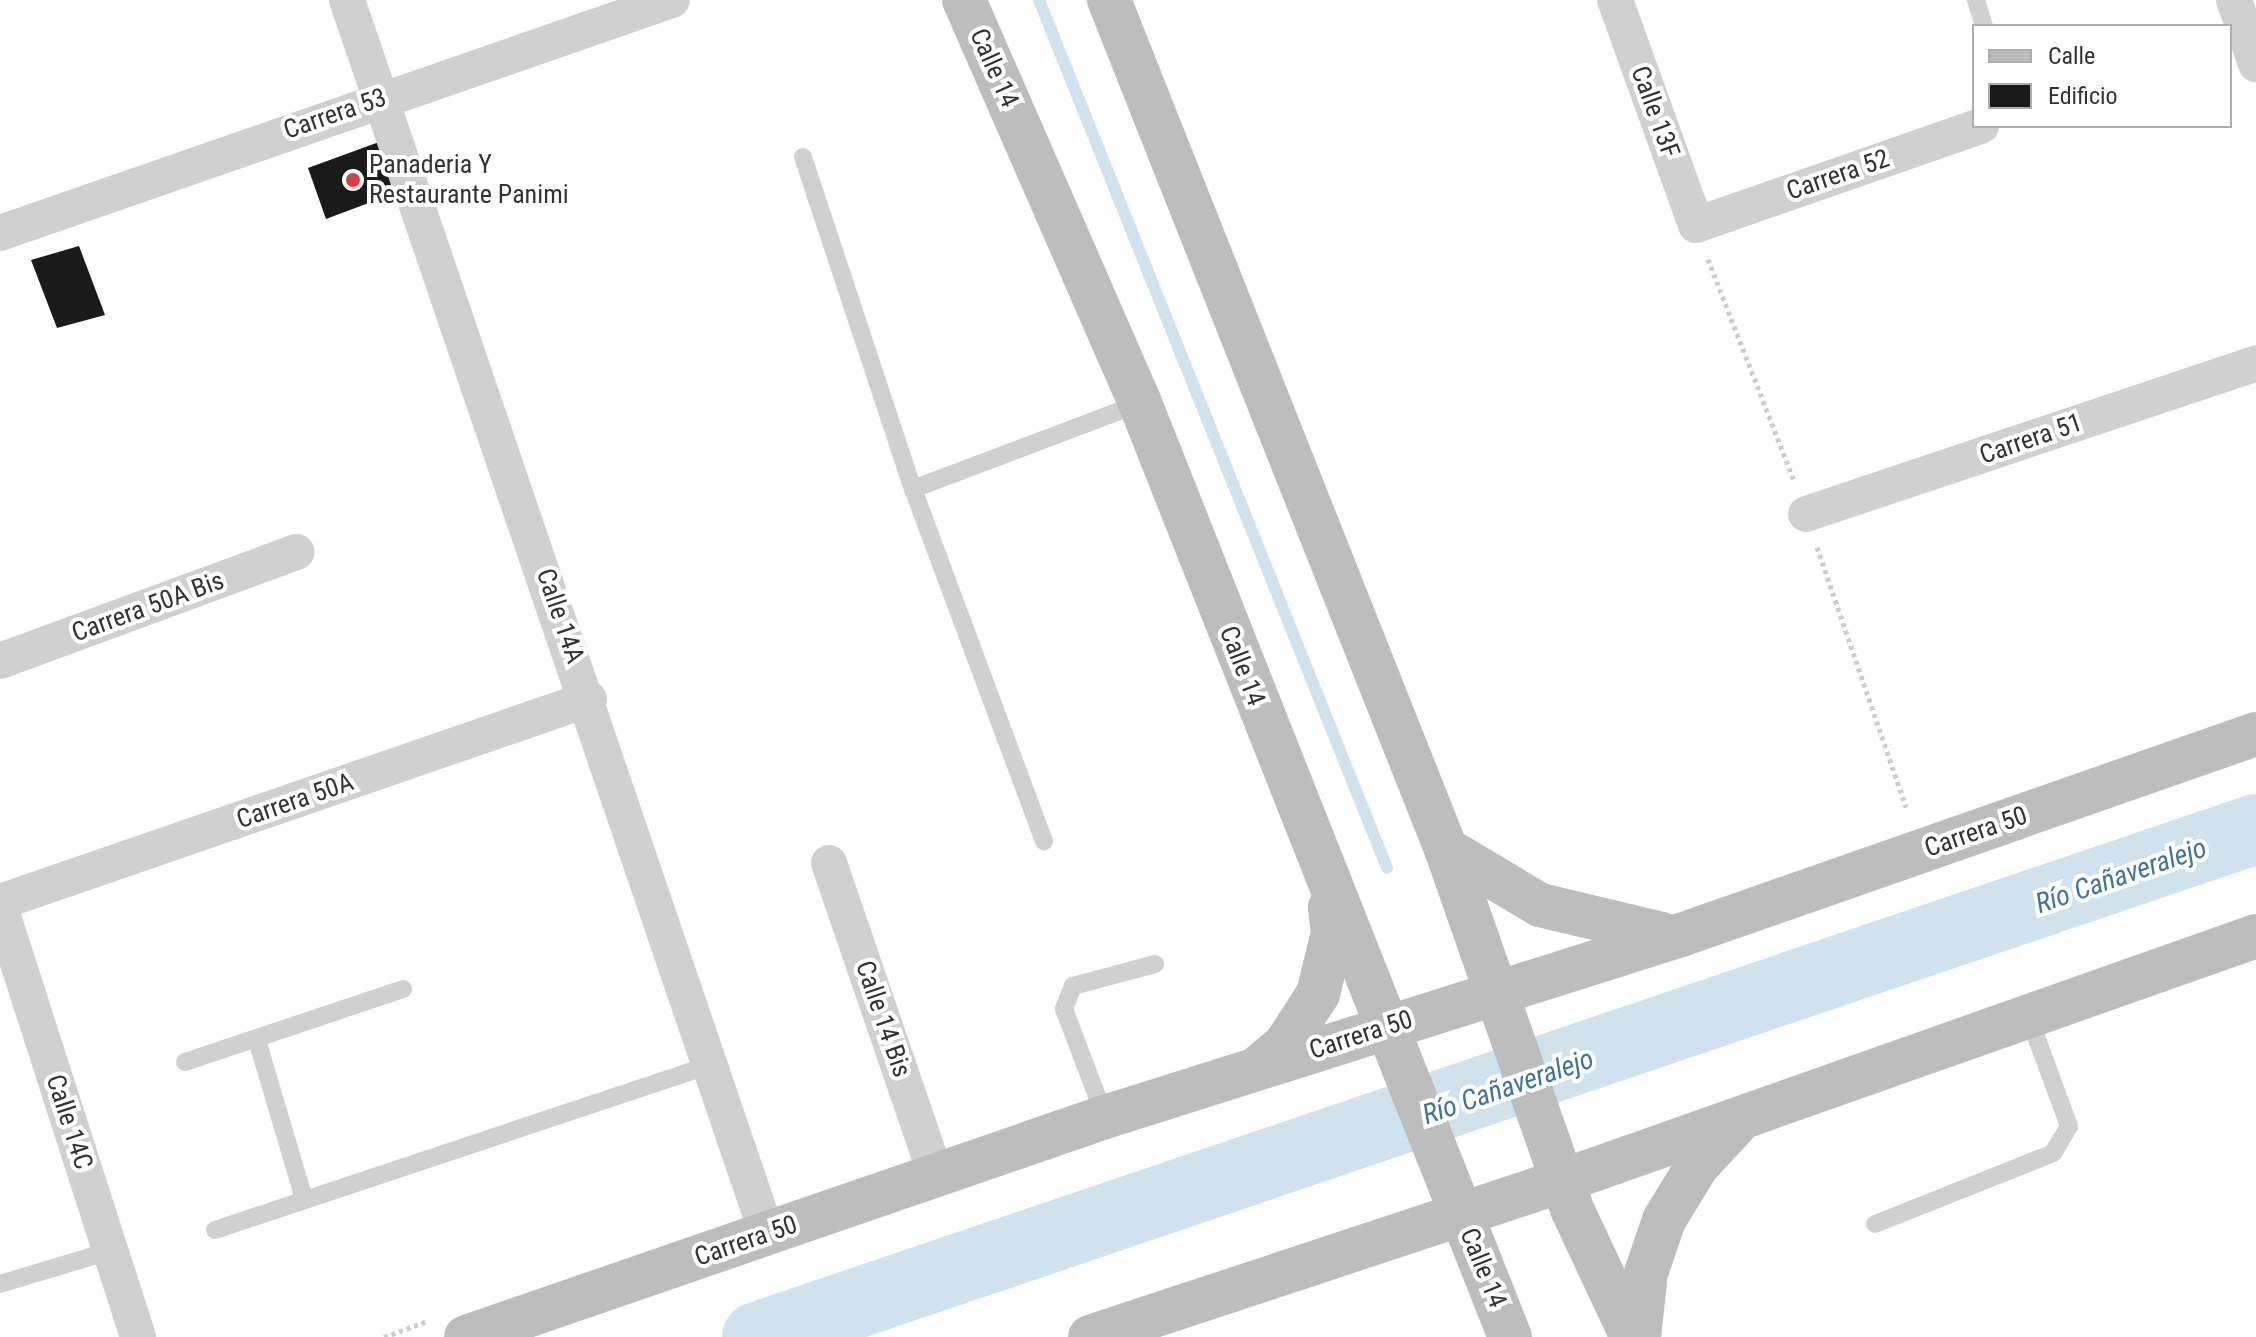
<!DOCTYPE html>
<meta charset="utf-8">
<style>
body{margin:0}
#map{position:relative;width:2256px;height:1337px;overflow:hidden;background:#fff;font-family:"Roboto Condensed",sans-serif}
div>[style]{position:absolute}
.stream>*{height:12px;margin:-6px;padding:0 6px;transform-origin:6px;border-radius:6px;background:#cfe2ee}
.river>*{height:70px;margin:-35px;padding:0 35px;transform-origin:35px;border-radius:35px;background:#cfe2ee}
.building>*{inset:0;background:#1a1a1a}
.path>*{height:5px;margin-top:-2.5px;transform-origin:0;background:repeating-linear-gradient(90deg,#cdcdcd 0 4px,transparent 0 8px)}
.lane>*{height:18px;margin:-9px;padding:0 9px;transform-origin:9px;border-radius:9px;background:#d0d0d0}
.street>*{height:36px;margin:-18px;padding:0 18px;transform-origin:18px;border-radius:18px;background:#d0d0d0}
.secondary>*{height:44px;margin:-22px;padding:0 22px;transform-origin:22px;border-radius:22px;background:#bdbdbd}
.dots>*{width:22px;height:22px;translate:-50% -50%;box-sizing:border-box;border:4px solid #fff;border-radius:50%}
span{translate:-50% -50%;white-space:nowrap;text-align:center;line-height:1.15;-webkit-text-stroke:8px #fff;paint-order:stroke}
.street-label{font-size:26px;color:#333}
.poi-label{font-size:26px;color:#333}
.left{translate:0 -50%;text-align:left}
.water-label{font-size:28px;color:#3f7597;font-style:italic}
.legend{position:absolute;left:1972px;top:24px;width:260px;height:104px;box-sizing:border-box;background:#fff;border:2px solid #adadad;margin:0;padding:10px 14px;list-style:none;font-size:24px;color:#333}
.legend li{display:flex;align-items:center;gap:16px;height:40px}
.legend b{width:40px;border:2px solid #adadad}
</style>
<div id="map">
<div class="stream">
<div style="left:1039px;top:0;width:935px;rotate:68.15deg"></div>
</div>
<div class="river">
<div style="left:757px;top:1337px;width:1583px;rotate:-18.72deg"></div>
</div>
<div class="building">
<div style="clip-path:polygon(379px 142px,398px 192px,326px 219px,308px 168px)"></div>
<div style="clip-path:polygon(79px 246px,105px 315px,57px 328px,31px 260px)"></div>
</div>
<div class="path">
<div style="left:1708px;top:259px;width:238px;rotate:68.8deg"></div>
<div style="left:1817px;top:547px;width:275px;rotate:71.1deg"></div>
<div style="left:384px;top:1337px;width:47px;rotate:-20deg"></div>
</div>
<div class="lane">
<div style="left:1976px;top:0;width:27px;rotate:73deg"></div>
<div style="left:803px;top:157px;width:350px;rotate:71.7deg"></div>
<div style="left:913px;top:489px;width:243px;rotate:-20.7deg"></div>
<div style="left:913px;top:489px;width:376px;rotate:69.6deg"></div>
<div style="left:257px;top:1040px;width:166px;rotate:73.5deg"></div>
<div style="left:185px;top:1062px;width:230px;rotate:-18.5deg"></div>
<div style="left:1105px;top:1117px;width:116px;rotate:-110.8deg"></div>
<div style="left:1064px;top:1009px;width:25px;rotate:-69deg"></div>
<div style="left:1073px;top:986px;width:85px;rotate:-15deg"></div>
<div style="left:1875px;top:1224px;width:192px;rotate:-21.7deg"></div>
<div style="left:2053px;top:1153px;width:31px;rotate:-59deg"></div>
<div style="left:2069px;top:1126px;width:116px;rotate:-110.2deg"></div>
<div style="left:215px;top:1230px;width:525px;rotate:-18.43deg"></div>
<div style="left:0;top:1284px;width:115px;rotate:-16.7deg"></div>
</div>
<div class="street">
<div style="left:347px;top:0;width:1304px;rotate:71.2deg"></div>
<div style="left:1615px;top:0;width:239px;rotate:70.2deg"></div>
<div style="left:1696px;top:225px;width:302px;rotate:-19.2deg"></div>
<div style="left:2234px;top:0;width:68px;rotate:71deg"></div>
<div style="left:0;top:233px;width:711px;rotate:-19.12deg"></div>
<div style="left:1806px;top:514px;width:475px;rotate:-18.5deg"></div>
<div style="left:0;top:661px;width:316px;rotate:-20.2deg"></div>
<div style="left:829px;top:863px;width:330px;rotate:71.1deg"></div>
<div style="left:0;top:902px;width:623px;rotate:-19.02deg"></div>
<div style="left:0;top:907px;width:452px;rotate:72.2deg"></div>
</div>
<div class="secondary">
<div style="left:964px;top:0;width:440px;rotate:66.4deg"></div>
<div style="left:1140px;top:403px;width:1005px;rotate:68.39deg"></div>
<div style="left:1109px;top:0;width:913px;rotate:68.35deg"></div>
<div style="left:1446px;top:849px;width:381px;rotate:70.7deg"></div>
<div style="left:1572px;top:1209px;width:141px;rotate:64.9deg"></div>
<div style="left:1446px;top:849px;width:109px;rotate:30.8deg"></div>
<div style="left:1540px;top:905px;width:125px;rotate:13.4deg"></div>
<div style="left:1262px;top:1064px;width:30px;rotate:-40deg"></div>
<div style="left:1285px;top:1045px;width:61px;rotate:-57.1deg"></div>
<div style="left:1318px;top:994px;width:63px;rotate:-76.2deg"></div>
<div style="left:1333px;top:933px;width:26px;rotate:-97deg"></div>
<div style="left:466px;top:1337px;width:676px;rotate:-19deg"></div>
<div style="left:1105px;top:1117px;width:604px;rotate:-17.54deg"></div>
<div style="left:1681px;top:935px;width:609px;rotate:-19.27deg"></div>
<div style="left:1090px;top:1337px;width:497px;rotate:-18.3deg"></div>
<div style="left:1562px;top:1181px;width:736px;rotate:-19.44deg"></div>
<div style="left:1639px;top:1337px;width:64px;rotate:-83.8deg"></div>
<div style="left:1646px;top:1273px;width:56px;rotate:-71.2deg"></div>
<div style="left:1664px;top:1220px;width:63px;rotate:-58.6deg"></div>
<div style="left:1697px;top:1166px;width:57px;rotate:-47.1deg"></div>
</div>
<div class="dots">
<div style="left:353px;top:180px;background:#e63946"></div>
</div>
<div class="street-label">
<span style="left:994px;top:68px;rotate:66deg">Calle 14</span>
<span style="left:1655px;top:112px;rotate:70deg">Calle 13F</span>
<span style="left:335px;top:114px;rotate:-19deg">Carrera 53</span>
<span style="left:1838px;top:175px;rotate:-19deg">Carrera 52</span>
<span style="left:2031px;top:439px;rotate:-19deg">Carrera 51</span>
<span style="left:148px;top:607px;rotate:-20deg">Carrera 50A Bis</span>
<span style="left:560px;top:616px;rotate:71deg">Calle 14A</span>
<span style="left:1242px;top:666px;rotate:69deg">Calle 14</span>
<span style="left:295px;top:801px;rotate:-19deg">Carrera 50A</span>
<span style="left:1976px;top:832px;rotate:-19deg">Carrera 50</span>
<span style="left:883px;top:1019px;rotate:71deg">Calle 14 Bis</span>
<span style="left:1361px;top:1035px;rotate:-18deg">Carrera 50</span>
<span style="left:69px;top:1122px;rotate:72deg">Calle 14C</span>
<span style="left:746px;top:1241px;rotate:-19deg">Carrera 50</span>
<span style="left:1483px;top:1268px;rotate:68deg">Calle 14</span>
</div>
<div class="poi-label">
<span class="left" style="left:369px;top:180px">Panaderia Y<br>Restaurante Panimi</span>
</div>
<div class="water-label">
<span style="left:2121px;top:876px;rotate:-19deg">Río Cañaveralejo</span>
<span style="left:1508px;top:1087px;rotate:-19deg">Río Cañaveralejo</span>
</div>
<ul class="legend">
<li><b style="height:10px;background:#bdbdbd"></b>Calle</li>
<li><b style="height:22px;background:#1a1a1a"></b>Edificio</li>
</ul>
</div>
